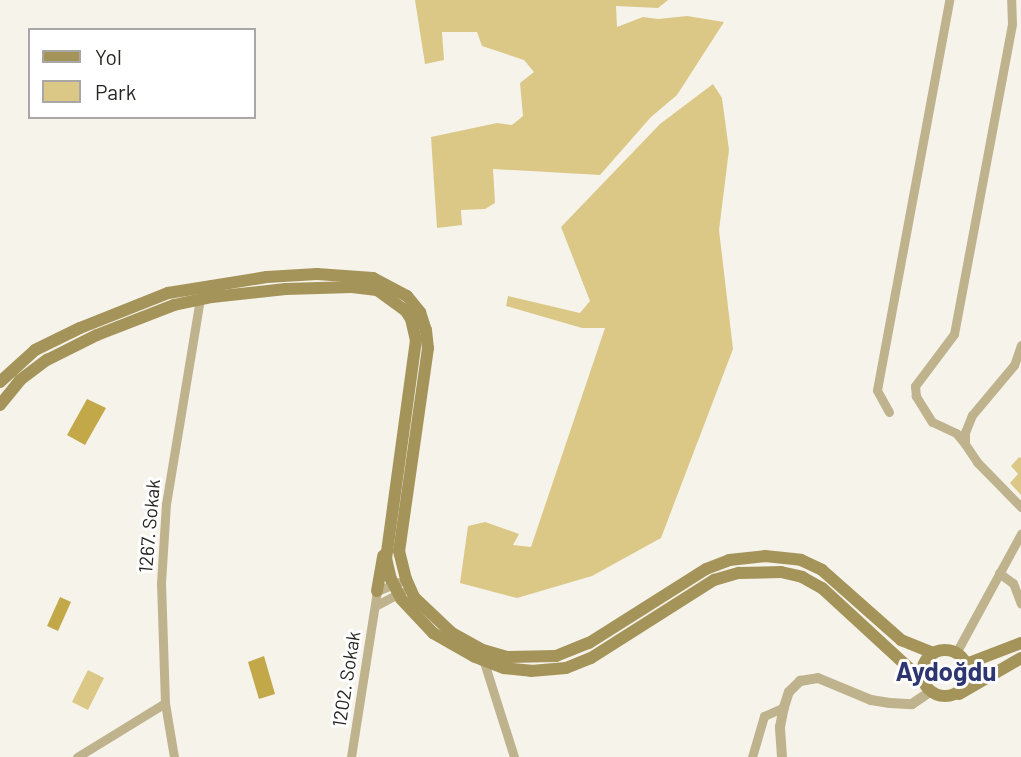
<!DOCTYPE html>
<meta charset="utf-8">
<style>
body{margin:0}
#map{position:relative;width:1021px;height:757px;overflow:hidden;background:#f6f3eb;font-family:Barlow,sans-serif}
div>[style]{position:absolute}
.green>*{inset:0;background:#dbc887}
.water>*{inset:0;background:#c3a849}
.minor>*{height:9px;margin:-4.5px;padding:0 4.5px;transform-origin:4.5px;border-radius:4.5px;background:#bfb38d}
.tertiary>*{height:10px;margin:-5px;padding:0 5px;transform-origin:5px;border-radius:5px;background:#bfb38d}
.secondary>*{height:12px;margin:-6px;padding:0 6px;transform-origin:6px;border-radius:6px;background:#a59459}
.secondary>.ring{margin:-6px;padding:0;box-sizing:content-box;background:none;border:12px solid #a59459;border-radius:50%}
span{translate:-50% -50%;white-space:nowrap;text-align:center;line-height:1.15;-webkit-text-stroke:6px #fff;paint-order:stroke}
.street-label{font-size:19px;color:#252421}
.district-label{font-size:26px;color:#2d3670;font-weight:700}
.legend{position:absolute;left:28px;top:28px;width:228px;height:91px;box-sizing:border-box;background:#fff;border:2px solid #a8a7a6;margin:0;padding:9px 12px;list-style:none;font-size:21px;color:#252421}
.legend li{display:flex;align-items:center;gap:14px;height:35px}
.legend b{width:35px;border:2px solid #a8a7a6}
</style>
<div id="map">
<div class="green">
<div style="clip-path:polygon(415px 0,668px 0,658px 8px,616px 6px,617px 27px,643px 17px,658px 19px,687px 16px,724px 22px,677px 95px,651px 117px,600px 175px,493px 169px,495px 203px,485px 209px,461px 210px,462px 225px,437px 228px,431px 137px,497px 123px,512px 125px,523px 116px,520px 83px,534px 72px,524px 60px,482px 46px,477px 32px,442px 32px,444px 60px,425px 64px)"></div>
<div style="clip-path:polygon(713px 84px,722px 98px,729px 150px,719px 230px,733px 349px,661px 538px,592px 576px,517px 598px,460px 583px,468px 526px,485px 522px,519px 534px,513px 545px,531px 547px,605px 328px,582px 328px,506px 306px,508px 296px,580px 313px,590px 301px,561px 227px,660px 124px)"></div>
<div style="clip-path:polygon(1019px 457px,1021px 458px,1021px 495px,1010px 483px,1018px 474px,1011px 466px)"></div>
<div style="clip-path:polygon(88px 670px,104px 678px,88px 710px,72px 702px)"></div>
</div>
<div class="water">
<div style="clip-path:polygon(87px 399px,106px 408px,85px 445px,67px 435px)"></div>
<div style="clip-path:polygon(60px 597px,71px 602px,58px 631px,47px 626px)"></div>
<div style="clip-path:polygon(264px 656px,275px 694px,259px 699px,248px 662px)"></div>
</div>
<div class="minor">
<div style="left:1021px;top:345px;width:21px;rotate:109deg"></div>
<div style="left:1014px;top:365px;width:65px;rotate:130deg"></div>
<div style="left:972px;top:415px;width:18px;rotate:112deg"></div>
<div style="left:965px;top:432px;width:12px;rotate:90deg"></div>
<div style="left:965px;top:444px;width:22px;rotate:56deg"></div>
<div style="left:977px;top:462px;width:63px;rotate:45.6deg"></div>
<div style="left:889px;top:412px;width:25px;rotate:-119deg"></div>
<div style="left:877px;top:390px;width:397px;rotate:-79.5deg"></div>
<div style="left:965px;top:444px;width:14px;rotate:-129deg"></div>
<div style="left:956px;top:433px;width:26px;rotate:-155deg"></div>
<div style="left:932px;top:422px;width:31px;rotate:-122deg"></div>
<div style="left:916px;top:396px;width:10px;rotate:-96deg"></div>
<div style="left:915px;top:386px;width:65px;rotate:-53.1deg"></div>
<div style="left:954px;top:334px;width:315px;rotate:-79.4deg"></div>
<div style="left:1012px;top:24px;width:24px;rotate:-92deg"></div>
<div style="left:999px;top:573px;width:17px;rotate:36deg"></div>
<div style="left:1013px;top:583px;width:22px;rotate:69deg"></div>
<div style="left:375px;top:606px;width:30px;rotate:-28deg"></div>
<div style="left:956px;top:653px;width:136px;rotate:-61.4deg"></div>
<div style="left:483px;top:659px;width:103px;rotate:72.4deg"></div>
<div style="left:77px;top:757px;width:103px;rotate:-31.5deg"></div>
<div style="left:174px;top:757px;width:55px;rotate:-99.5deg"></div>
<div style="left:165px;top:703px;width:120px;rotate:-91.9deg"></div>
<div style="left:161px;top:583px;width:79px;rotate:-86.4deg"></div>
<div style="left:166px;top:504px;width:208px;rotate:-80.6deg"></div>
<div style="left:351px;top:757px;width:168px;rotate:-81.1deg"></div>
<div style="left:377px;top:591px;width:31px;rotate:-22deg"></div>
<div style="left:752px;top:757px;width:43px;rotate:-73.7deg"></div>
<div style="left:764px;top:716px;width:22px;rotate:-24deg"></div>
</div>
<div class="tertiary">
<div style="left:782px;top:757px;width:30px;rotate:-94deg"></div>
<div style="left:780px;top:727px;width:20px;rotate:-79deg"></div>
<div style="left:784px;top:707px;width:16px;rotate:-72deg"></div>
<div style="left:789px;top:692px;width:16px;rotate:-45deg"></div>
<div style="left:800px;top:681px;width:18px;rotate:-9deg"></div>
<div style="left:818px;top:678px;width:57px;rotate:22.5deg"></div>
<div style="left:871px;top:700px;width:19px;rotate:9deg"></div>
<div style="left:890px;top:703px;width:22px;rotate:3deg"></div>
<div style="left:912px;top:704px;width:22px;rotate:-34deg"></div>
</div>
<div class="secondary">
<div style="left:0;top:382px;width:47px;rotate:-42.4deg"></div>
<div style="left:35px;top:350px;width:50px;rotate:-26.1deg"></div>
<div style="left:80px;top:328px;width:95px;rotate:-21.7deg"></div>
<div style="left:168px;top:293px;width:100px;rotate:-9.2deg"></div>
<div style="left:267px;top:277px;width:50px;rotate:-3.4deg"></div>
<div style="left:317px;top:274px;width:56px;rotate:4.1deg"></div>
<div style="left:373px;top:278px;width:38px;rotate:28deg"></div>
<div style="left:407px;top:296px;width:21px;rotate:51deg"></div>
<div style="left:420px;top:312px;width:19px;rotate:72deg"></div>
<div style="left:426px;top:330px;width:18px;rotate:84deg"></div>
<div style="left:428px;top:348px;width:205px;rotate:98.1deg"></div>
<div style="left:399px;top:551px;width:29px;rotate:76deg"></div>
<div style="left:406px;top:579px;width:20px;rotate:66deg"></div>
<div style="left:414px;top:597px;width:52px;rotate:43.5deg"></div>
<div style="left:452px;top:633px;width:35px;rotate:29deg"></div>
<div style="left:483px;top:650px;width:26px;rotate:16deg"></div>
<div style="left:508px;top:657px;width:48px;rotate:-1.2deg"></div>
<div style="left:556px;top:656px;width:35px;rotate:-22deg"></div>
<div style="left:589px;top:643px;width:138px;rotate:-32.3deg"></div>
<div style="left:706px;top:569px;width:25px;rotate:-21deg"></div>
<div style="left:729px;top:560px;width:36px;rotate:-6deg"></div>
<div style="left:765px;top:556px;width:36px;rotate:6deg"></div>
<div style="left:801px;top:560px;width:23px;rotate:25deg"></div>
<div style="left:822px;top:570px;width:106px;rotate:41.5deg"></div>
<div style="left:901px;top:640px;width:35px;rotate:22deg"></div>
<div style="left:0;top:405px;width:32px;rotate:-51deg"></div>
<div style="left:20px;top:380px;width:34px;rotate:-37deg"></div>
<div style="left:47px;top:360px;width:56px;rotate:-26.6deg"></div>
<div style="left:97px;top:335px;width:83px;rotate:-21.3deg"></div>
<div style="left:174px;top:305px;width:39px;rotate:-12deg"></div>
<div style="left:212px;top:297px;width:74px;rotate:-6.2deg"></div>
<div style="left:286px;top:289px;width:66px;rotate:-1.7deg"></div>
<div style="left:352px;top:287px;width:25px;rotate:7deg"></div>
<div style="left:377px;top:290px;width:34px;rotate:36deg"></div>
<div style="left:405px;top:310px;width:11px;rotate:56deg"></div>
<div style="left:411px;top:319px;width:22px;rotate:77deg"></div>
<div style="left:416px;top:340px;width:220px;rotate:97.8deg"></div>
<div style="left:386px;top:558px;width:22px;rotate:77deg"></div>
<div style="left:391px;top:579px;width:22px;rotate:63deg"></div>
<div style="left:401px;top:599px;width:47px;rotate:46.7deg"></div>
<div style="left:433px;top:633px;width:48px;rotate:29.7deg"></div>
<div style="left:475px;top:657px;width:31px;rotate:21deg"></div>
<div style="left:504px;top:668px;width:27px;rotate:6deg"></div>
<div style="left:531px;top:671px;width:35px;rotate:-5deg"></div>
<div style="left:566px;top:668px;width:27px;rotate:-22deg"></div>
<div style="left:591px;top:658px;width:146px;rotate:-32.4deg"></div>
<div style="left:714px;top:580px;width:26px;rotate:-16deg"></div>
<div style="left:739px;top:573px;width:42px;rotate:-1.4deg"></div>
<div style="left:781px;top:572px;width:22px;rotate:13deg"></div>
<div style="left:802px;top:577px;width:23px;rotate:29deg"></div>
<div style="left:822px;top:588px;width:136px;rotate:42.6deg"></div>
<div style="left:377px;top:591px;width:36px;rotate:-80deg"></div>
<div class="ring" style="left:922px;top:650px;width:34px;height:34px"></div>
<div style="left:966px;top:664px;width:59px;rotate:-20.9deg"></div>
<div style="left:959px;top:694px;width:72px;rotate:-30.1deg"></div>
</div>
<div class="street-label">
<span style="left:149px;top:526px;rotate:-85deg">1267. Sokak</span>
<span style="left:346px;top:679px;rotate:-81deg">1202. Sokak</span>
</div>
<div class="district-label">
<span style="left:946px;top:671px">Aydoğdu</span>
</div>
<ul class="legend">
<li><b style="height:9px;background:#a59459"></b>Yol</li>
<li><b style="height:19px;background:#dbc887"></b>Park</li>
</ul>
</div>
